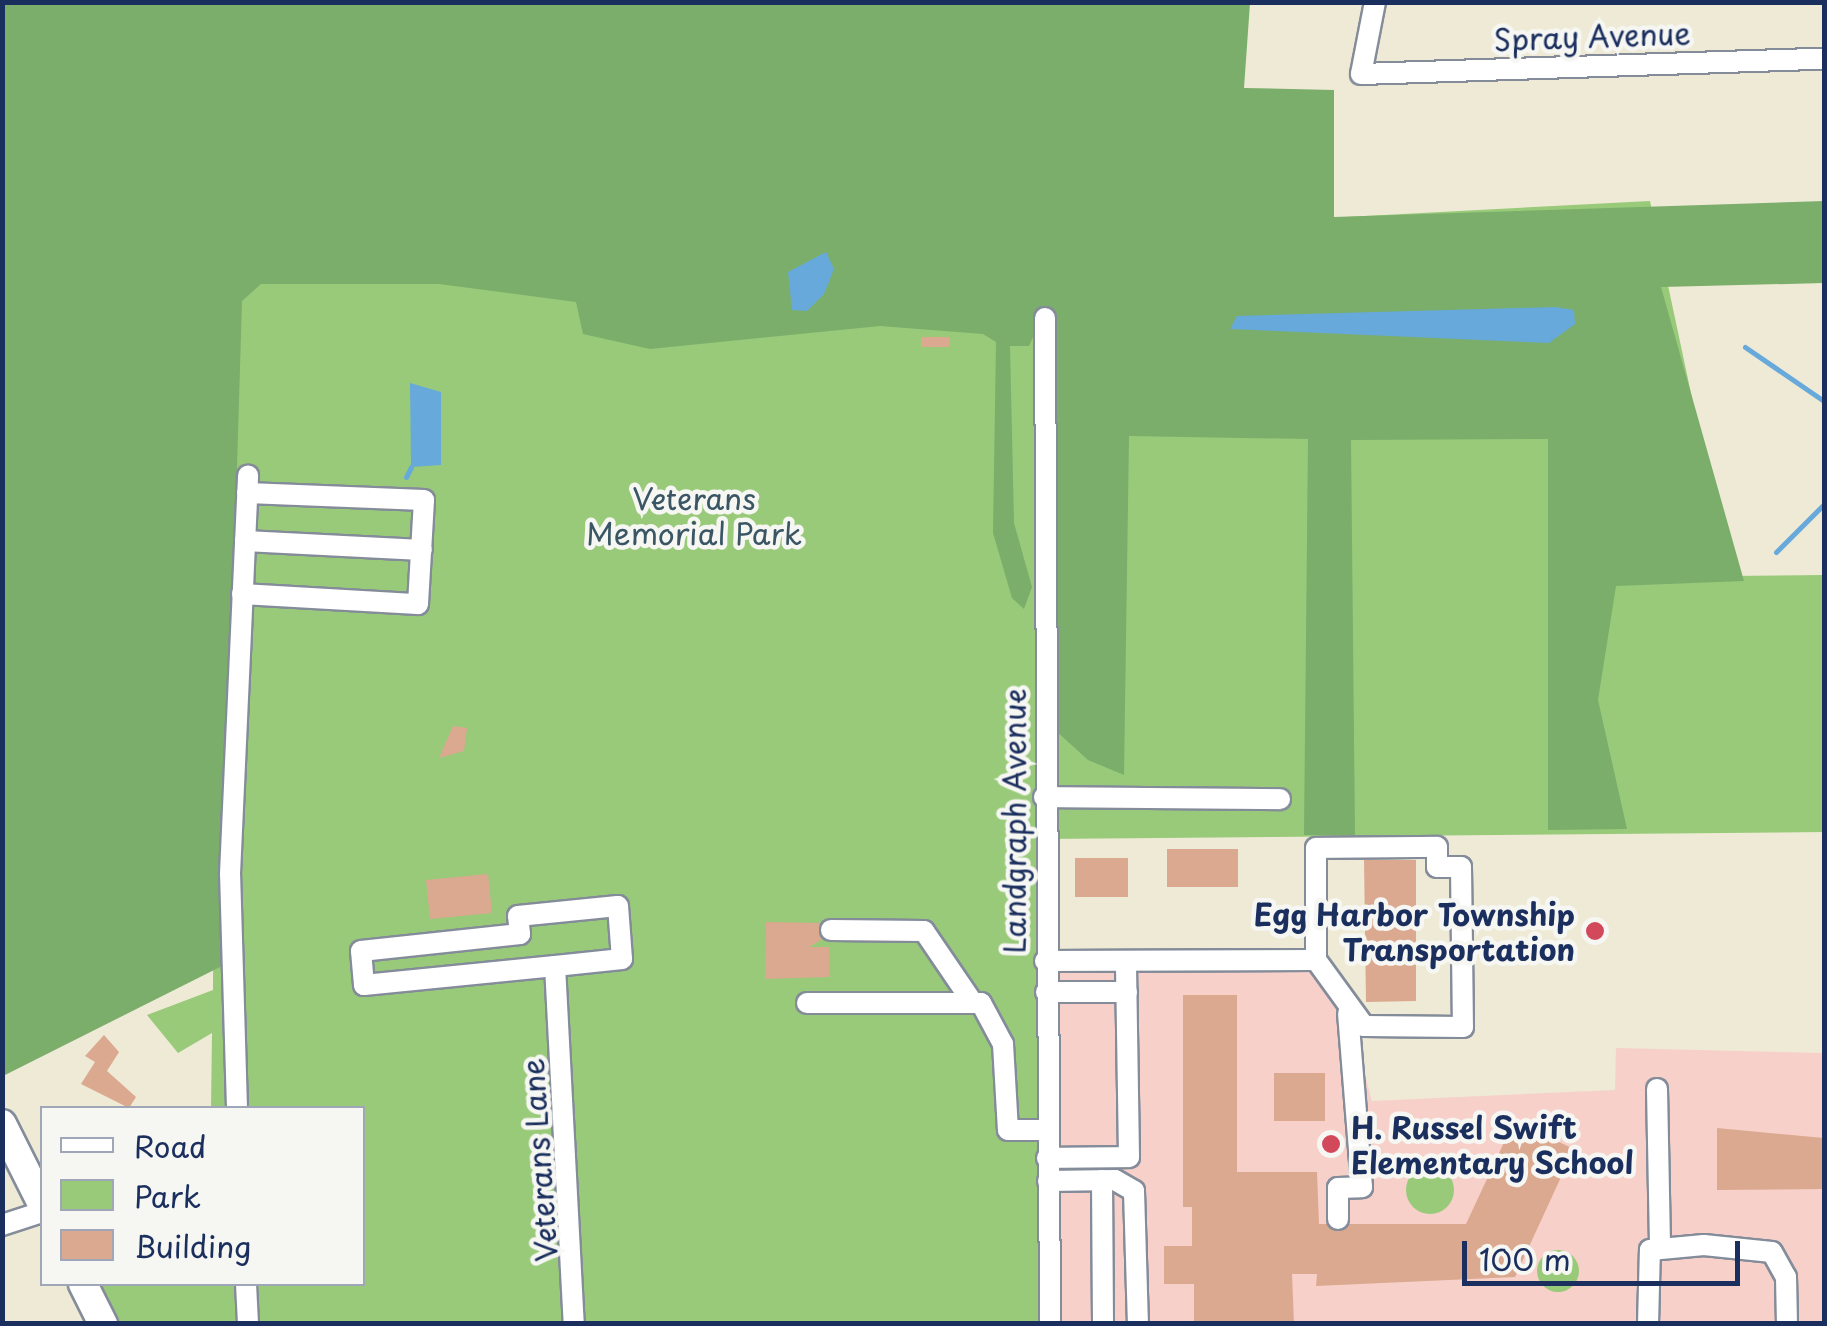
<!DOCTYPE html>
<style>
body{margin:0}
#map{position:relative;width:1827px;height:1326px;overflow:hidden;background:#eeead5;font-family:"Playpen Sans",sans-serif}
div>[style]{position:absolute}
.built>*{inset:0;background:#f7d0ca}
.green>*{inset:0;background:#98ca7a}
.round{border-radius:50%}
.forest>*{inset:0;background:#7aae6a}
.water>*{inset:0;background:#67a9db}
.stream>*{height:5px;margin:-2.5px;padding:0 2.5px;transform-origin:2.5px;border-radius:2.5px;background:#67a9db}
.building>*{inset:0;background:#dba98f}
.roads{filter:drop-shadow(2px 0 #848c9a) drop-shadow(-2px 0 #848c9a) drop-shadow(0 2px #848c9a) drop-shadow(0 -2px #848c9a)}
.minor>*{height:20px;margin:-10px;padding:0 10px;transform-origin:10px;border-radius:10px;background:#fff}
.major>*{height:28px;margin:-14px;padding:0 14px;transform-origin:14px;border-radius:14px;background:#fff}
.dots>*{width:28px;height:28px;translate:-50% -50%;box-sizing:border-box;border:5px solid #f6f6f2;border-radius:50%}
span{translate:-50% -50%;white-space:nowrap;text-align:center;line-height:1.15;-webkit-text-stroke:9px #f6f6f2;paint-order:stroke}
.street-label{font-size:30px;color:#1b2f5e}
.park-label{font-size:30px;color:#3a5665}
.poi-label{font-size:30px;color:#1b2f5e;font-weight:700}
.right{translate:-100% -50%;text-align:right}
.left{translate:0 -50%;text-align:left}
.frame{position:absolute;inset:0;border:5px solid #1b2f5e;pointer-events:none}
.legend{position:absolute;left:40px;top:1106px;width:325px;height:180px;box-sizing:border-box;background:#f6f6f2;border:2px solid #9ea6b7;margin:0;padding:12px 18px;list-style:none;font-size:30px;color:#1b2f5e}
.legend li{display:flex;align-items:center;gap:20px;height:50px}
.legend b{width:50px;border:2px solid #9ea6b7}
.scale{position:absolute;left:1462px;top:1241px;width:278px;height:45px;box-sizing:border-box;border:5px solid #1b2f5e;border-top:0;padding-left:12px;font-size:30px;line-height:35px;white-space:nowrap;color:#1b2f5e;-webkit-text-stroke:8px #f6f6f2;paint-order:stroke}
</style>
<div id="map">
<div class="built">
<div style="clip-path:polygon(1316px 960px,1348px 1012px,1372px 1101px,1615px 1090px,1616px 1048px,1824px 1053px,1824px 1323px,1050px 1323px,1045px 961px)"></div>
</div>
<div class="green">
<div style="clip-path:polygon(1650px 201px,1730px 576px,1824px 575px,1824px 832px,1044px 839px,1050px 1323px,104px 1324px,83px 1284px,362px 1284px,362px 1108px,211px 1108px,212px 1033px,178px 1053px,147px 1015px,213px 990px,217px 276px)"></div>
<div class="round" style="left:1406px;top:1166px;width:48px;height:48px"></div>
<div class="round" style="left:1537px;top:1250px;width:42px;height:42px"></div>
</div>
<div class="forest">
<div style="clip-path:polygon(3px 3px,1250px 3px,1244px 88px,1334px 90px,1334px 217px,1824px 201px,1824px 283px,1661px 287px,1744px 581px,1616px 586px,1598px 700px,1627px 829px,1548px 830px,1548px 439px,1351px 440px,1355px 835px,1304px 835px,1308px 439px,1129px 436px,1124px 775px,1088px 760px,1055px 730px,1040px 322px,1029px 346px,1010px 346px,1014px 523px,1032px 587px,1024px 609px,1012px 598px,993px 533px,996px 342px,983px 334px,880px 326px,650px 349px,583px 334px,576px 302px,439px 284px,261px 284px,242px 301px,222px 966px,3px 1076px)"></div>
</div>
<div class="water">
<div style="clip-path:polygon(826px 252px,834px 269px,824px 294px,807px 311px,792px 310px,788px 272px)"></div>
<div style="clip-path:polygon(1555px 307px,1574px 310px,1575px 324px,1549px 343px,1230px 329px,1237px 316px)"></div>
<div style="clip-path:polygon(410px 383px,441px 392px,441px 465px,411px 467px)"></div>
</div>
<div class="stream">
<div style="left:1745px;top:347px;width:96px;rotate:34.4deg"></div>
<div style="left:406px;top:477px;width:11px;rotate:-63deg"></div>
<div style="left:1776px;top:552px;width:68px;rotate:-45deg"></div>
</div>
<div class="building">
<div style="clip-path:polygon(921px 337px,950px 337px,950px 347px,921px 347px)"></div>
<div style="clip-path:polygon(453px 726px,467px 728px,464px 751px,439px 758px)"></div>
<div style="clip-path:polygon(1167px 849px,1238px 849px,1238px 887px,1167px 887px)"></div>
<div style="clip-path:polygon(1075px 858px,1128px 858px,1128px 897px,1075px 897px)"></div>
<div style="clip-path:polygon(1364px 860px,1416px 860px,1416px 1001px,1366px 1002px)"></div>
<div style="clip-path:polygon(488px 874px,492px 913px,430px 919px,426px 880px)"></div>
<div style="clip-path:polygon(766px 922px,821px 923px,821px 940px,809px 947px,829px 947px,829px 977px,765px 979px)"></div>
<div style="clip-path:polygon(1183px 995px,1237px 995px,1237px 1172px,1317px 1172px,1319px 1224px,1466px 1224px,1514px 1121px,1574px 1149px,1515px 1277px,1316px 1286px,1317px 1274px,1292px 1274px,1294px 1324px,1194px 1324px,1194px 1284px,1164px 1284px,1164px 1246px,1192px 1246px,1192px 1207px,1183px 1207px)"></div>
<div style="clip-path:polygon(104px 1035px,119px 1052px,107px 1071px,136px 1097px,129px 1108px,81px 1084px,95px 1062px,85px 1056px)"></div>
<div style="clip-path:polygon(1274px 1073px,1325px 1073px,1325px 1121px,1274px 1121px)"></div>
<div style="clip-path:polygon(1717px 1128px,1824px 1138px,1824px 1189px,1717px 1190px)"></div>
</div>
<div class="roads">
<div class="minor">
<div style="left:1375px;top:2px;width:73px;rotate:101deg"></div>
<div style="left:1361px;top:74px;width:463px;rotate:-1.9deg"></div>
<div style="left:1045px;top:318px;width:1006px;rotate:89.72deg"></div>
<div style="left:245px;top:541px;width:177px;rotate:2.9deg"></div>
<div style="left:242px;top:594px;width:176px;rotate:3.3deg"></div>
<div style="left:418px;top:604px;width:104px;rotate:-86.7deg"></div>
<div style="left:424px;top:500px;width:177px;rotate:-177.7deg"></div>
<div style="left:1044px;top:797px;width:236px;rotate:0.5deg"></div>
<div style="left:1437px;top:847px;width:20px;rotate:90deg"></div>
<div style="left:1437px;top:867px;width:24px"></div>
<div style="left:1461px;top:867px;width:160px;rotate:89.3deg"></div>
<div style="left:1463px;top:1027px;width:99px;rotate:-179.4deg"></div>
<div style="left:1364px;top:1026px;width:82px;rotate:-126deg"></div>
<div style="left:1316px;top:960px;width:112px;rotate:-90deg"></div>
<div style="left:1316px;top:848px;width:121px;rotate:-0.5deg"></div>
<div style="left:831px;top:930px;width:93px;rotate:0.6deg"></div>
<div style="left:924px;top:931px;width:87px;rotate:55.8deg"></div>
<div style="left:1045px;top:961px;width:271px;rotate:-0.2deg"></div>
<div style="left:555px;top:966px;width:192px;rotate:174.3deg"></div>
<div style="left:364px;top:985px;width:34px;rotate:-95deg"></div>
<div style="left:361px;top:951px;width:160px;rotate:-6.1deg"></div>
<div style="left:520px;top:934px;width:18px;rotate:-96deg"></div>
<div style="left:518px;top:916px;width:100px;rotate:-5.7deg"></div>
<div style="left:618px;top:906px;width:53px;rotate:85.7deg"></div>
<div style="left:622px;top:959px;width:67px;rotate:174deg"></div>
<div style="left:555px;top:966px;width:359px;rotate:87deg"></div>
<div style="left:1046px;top:992px;width:81px"></div>
<div style="left:807px;top:1003px;width:174px"></div>
<div style="left:981px;top:1003px;width:47px;rotate:61.8deg"></div>
<div style="left:1003px;top:1044px;width:86px;rotate:86.7deg"></div>
<div style="left:1008px;top:1130px;width:39px"></div>
<div style="left:1657px;top:1089px;width:157px;rotate:88.9deg"></div>
<div style="left:237px;top:1108px;width:234px;rotate:-91.7deg"></div>
<div style="left:230px;top:874px;width:399px;rotate:-87.4deg"></div>
<div style="left:1047px;top:1158px;width:82px;rotate:-0.7deg"></div>
<div style="left:1129px;top:1157px;width:196px;rotate:-90.9deg"></div>
<div style="left:1102px;top:1180px;width:144px;rotate:89.6deg"></div>
<div style="left:1048px;top:1181px;width:67px;rotate:-0.9deg"></div>
<div style="left:1115px;top:1180px;width:22px;rotate:30deg"></div>
<div style="left:1134px;top:1191px;width:133px;rotate:88.3deg"></div>
<div style="left:1338px;top:1219px;width:31px;rotate:-90deg"></div>
<div style="left:1338px;top:1188px;width:24px;rotate:-2deg"></div>
<div style="left:1362px;top:1187px;width:174px;rotate:-94.6deg"></div>
<div style="left:2px;top:1225px;width:42px;rotate:-18deg"></div>
<div style="left:246px;top:1284px;width:40px;rotate:87.1deg"></div>
<div style="left:1648px;top:1324px;width:74px;rotate:-88.5deg"></div>
<div style="left:1650px;top:1250px;width:54px;rotate:-5.3deg"></div>
<div style="left:1704px;top:1245px;width:68px;rotate:5.9deg"></div>
<div style="left:1772px;top:1252px;width:29px;rotate:61deg"></div>
<div style="left:1786px;top:1277px;width:47px;rotate:88.8deg"></div>
</div>
<div class="major">
<div style="left:2px;top:1124px;width:89px;rotate:63.4deg"></div>
<div style="left:83px;top:1284px;width:45px;rotate:63.4deg"></div>
</div>
</div>
<div class="dots">
<div style="left:1595px;top:931px;background:#d1495b"></div>
<div style="left:1331px;top:1144px;background:#d1495b"></div>
</div>
<div class="street-label">
<span style="left:1592px;top:36px;rotate:-2deg">Spray Avenue</span>
<span style="left:1014px;top:821px;rotate:-90deg">Landgraph Avenue</span>
<span style="left:539px;top:1160px;rotate:-94deg">Veterans Lane</span>
</div>
<div class="park-label">
<span style="left:694px;top:515px">Veterans<br>Memorial Park</span>
</div>
<div class="poi-label">
<span class="right" style="left:1575px;top:931px">Egg Harbor Township<br>Transportation</span>
<span class="left" style="left:1351px;top:1144px">H. Russel Swift<br>Elementary School</span>
</div>
<div class="frame"></div>
<ul class="legend">
<li><b style="height:12px;background:#fff"></b>Road</li>
<li><b style="height:28px;background:#98ca7a"></b>Park</li>
<li><b style="height:28px;background:#dba98f"></b>Building</li>
</ul>
<div class="scale">100 m</div>
</div>
